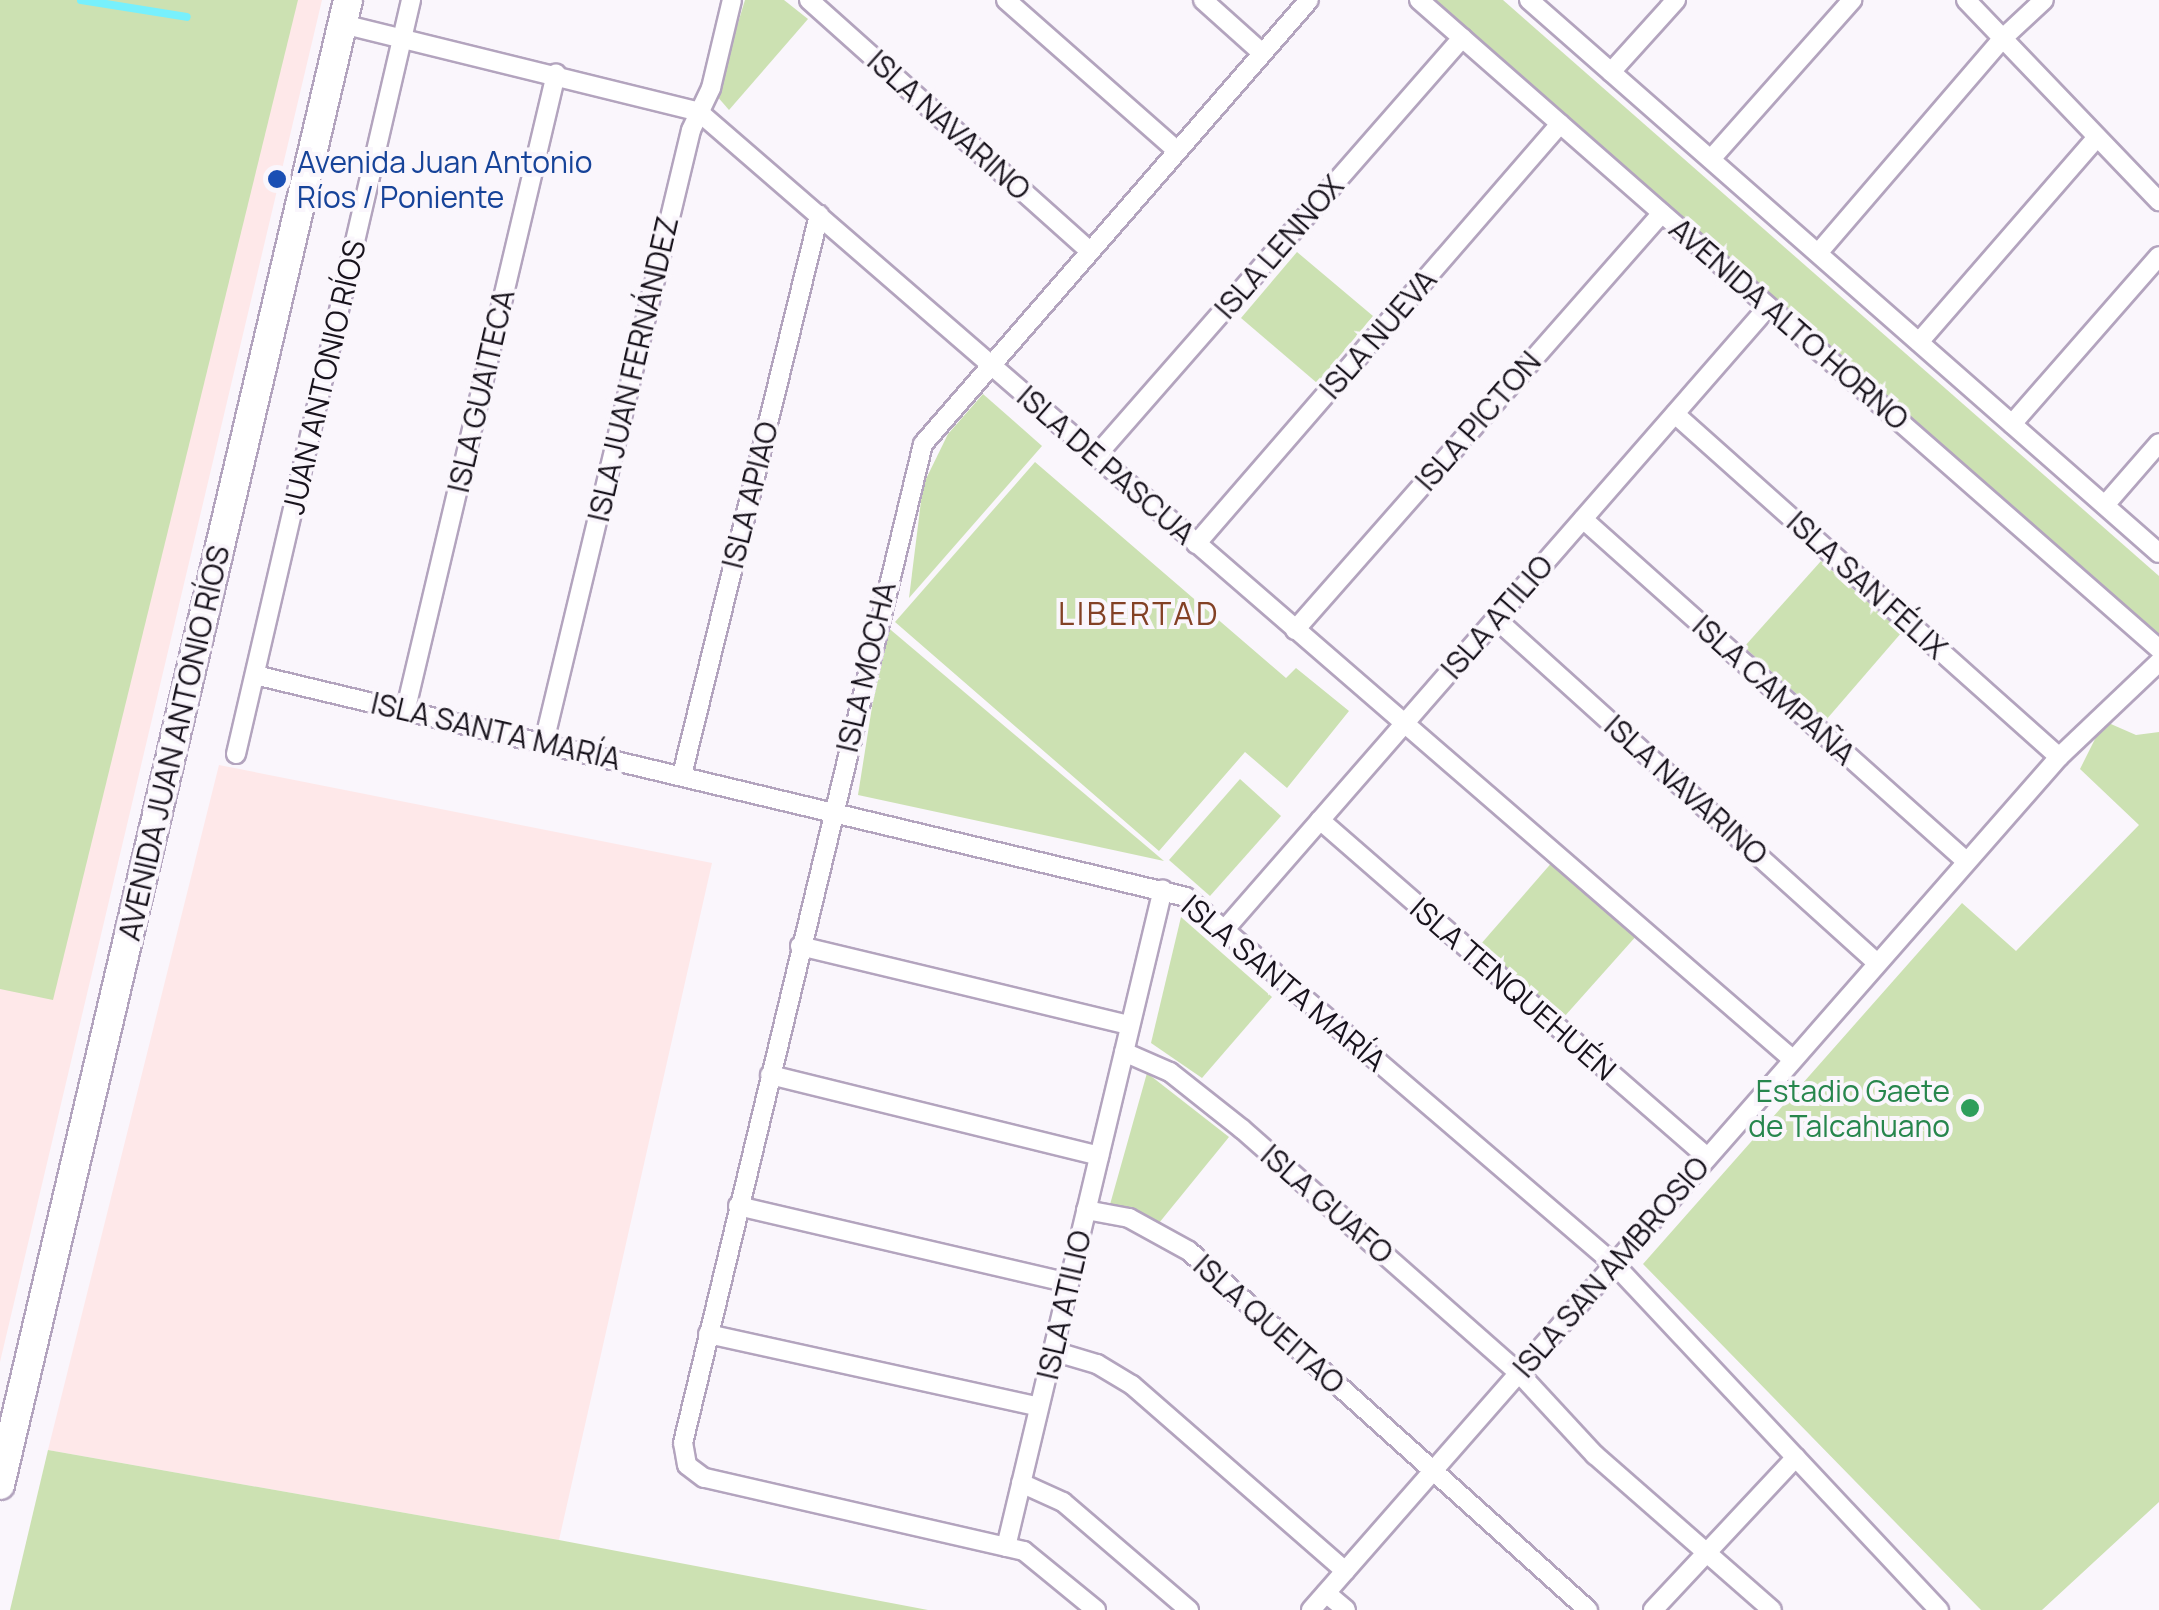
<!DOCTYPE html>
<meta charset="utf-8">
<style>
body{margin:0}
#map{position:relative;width:2159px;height:1610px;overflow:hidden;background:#faf6fc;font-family:Manrope,sans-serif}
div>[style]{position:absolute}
.industrial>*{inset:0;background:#fee8e9}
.green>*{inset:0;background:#cce1b2}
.stream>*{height:8px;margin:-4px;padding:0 4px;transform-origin:4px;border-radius:4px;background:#77f0fc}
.roads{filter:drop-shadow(2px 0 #b3a4be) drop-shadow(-2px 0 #b3a4be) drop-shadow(0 2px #b3a4be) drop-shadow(0 -2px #b3a4be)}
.minor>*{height:18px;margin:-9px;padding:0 9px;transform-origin:9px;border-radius:9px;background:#fff}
.primary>*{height:28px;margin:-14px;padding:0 14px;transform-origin:14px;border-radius:14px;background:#fff}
.dots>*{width:28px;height:28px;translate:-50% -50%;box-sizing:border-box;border:5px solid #faf6fc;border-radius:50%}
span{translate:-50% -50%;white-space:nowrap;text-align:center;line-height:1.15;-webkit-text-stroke:8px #faf6fc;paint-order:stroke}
.street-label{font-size:30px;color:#18131c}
.transit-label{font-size:30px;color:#164399}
.left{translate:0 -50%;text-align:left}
.leisure-label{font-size:30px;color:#27864d}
.right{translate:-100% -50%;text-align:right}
.neighbourhood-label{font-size:32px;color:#834125;letter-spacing:2.5px}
</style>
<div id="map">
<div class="industrial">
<div style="clip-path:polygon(0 0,322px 0,0 1362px)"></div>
<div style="clip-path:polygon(219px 765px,712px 863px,559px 1540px,48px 1450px)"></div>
</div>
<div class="green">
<div style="clip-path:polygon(0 0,298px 0,53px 1000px,0 989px)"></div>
<div style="clip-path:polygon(745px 0,784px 0,808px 19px,729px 110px,716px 95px)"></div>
<div style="clip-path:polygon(1431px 0,1503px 0,2159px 576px,2159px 636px)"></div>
<div style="clip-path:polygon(1297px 252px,1373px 316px,1317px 383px,1241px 318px)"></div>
<div style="clip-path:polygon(983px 394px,1042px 446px,909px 598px,923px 485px,948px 434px)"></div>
<div style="clip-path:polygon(1035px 462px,1286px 678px,1296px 668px,1349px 711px,1287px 788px,1245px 752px,1159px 851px,895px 622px)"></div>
<div style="clip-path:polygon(1821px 561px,1902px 632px,1826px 720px,1744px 647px)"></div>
<div style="clip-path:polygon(885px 625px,1164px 861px,858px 795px)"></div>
<div style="clip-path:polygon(2104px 721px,2136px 735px,2159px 732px,2159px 1502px,2042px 1610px,1981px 1610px,1643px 1264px,1962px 903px,2016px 951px,2139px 825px,2080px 769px)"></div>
<div style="clip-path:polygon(1240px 779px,1281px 816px,1210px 896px,1169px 860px)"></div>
<div style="clip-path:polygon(1554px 860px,1638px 934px,1564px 1017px,1480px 945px)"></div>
<div style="clip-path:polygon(1181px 917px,1272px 997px,1202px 1078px,1151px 1043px)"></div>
<div style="clip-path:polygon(1147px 1073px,1229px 1137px,1159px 1223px,1109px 1208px)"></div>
<div style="clip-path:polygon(48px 1450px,559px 1540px,928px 1610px,10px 1610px)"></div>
</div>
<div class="stream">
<div style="left:81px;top:0;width:107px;rotate:9.1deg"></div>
</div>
<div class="roads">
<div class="minor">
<div style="left:809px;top:0;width:375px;rotate:41.8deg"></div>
<div style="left:1006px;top:0;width:227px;rotate:41.4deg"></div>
<div style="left:1203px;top:0;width:79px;rotate:41.9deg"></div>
<div style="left:1419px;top:0;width:984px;rotate:41.25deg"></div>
<div style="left:1529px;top:0;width:838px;rotate:41.28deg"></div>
<div style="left:1966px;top:0;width:279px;rotate:46.2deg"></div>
<div style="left:342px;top:24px;width:368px;rotate:13.8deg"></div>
<div style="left:699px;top:112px;width:1445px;rotate:40.9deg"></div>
<div style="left:1611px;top:72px;width:97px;rotate:-47.9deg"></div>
<div style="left:1711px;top:159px;width:213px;rotate:-48.4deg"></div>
<div style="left:1819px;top:252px;width:281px;rotate:-49.3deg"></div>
<div style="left:2002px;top:39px;width:57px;rotate:-42.9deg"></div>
<div style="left:1919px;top:342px;width:271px;rotate:-49deg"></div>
<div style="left:1675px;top:414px;width:515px;rotate:41.77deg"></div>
<div style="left:2012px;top:424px;width:223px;rotate:-48.8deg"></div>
<div style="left:1096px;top:456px;width:556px;rotate:-48.79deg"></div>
<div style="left:2105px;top:505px;width:82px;rotate:-48.9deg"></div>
<div style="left:1583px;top:519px;width:513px;rotate:41.76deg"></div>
<div style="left:1196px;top:544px;width:556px;rotate:-49.09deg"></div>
<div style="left:1496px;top:619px;width:512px;rotate:42.07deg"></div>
<div style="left:1295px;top:630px;width:555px;rotate:-48.65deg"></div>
<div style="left:255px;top:675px;width:957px;rotate:13.41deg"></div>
<div style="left:1186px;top:897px;width:564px;rotate:40.61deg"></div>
<div style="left:1614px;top:1264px;width:475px;rotate:46.8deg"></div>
<div style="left:406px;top:708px;width:652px;rotate:-76.69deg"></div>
<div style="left:544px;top:742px;width:629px;rotate:-76.49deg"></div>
<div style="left:691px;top:130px;width:47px;rotate:-64.5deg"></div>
<div style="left:711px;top:88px;width:90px;rotate:-76.6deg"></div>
<div style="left:236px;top:754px;width:774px;rotate:-76.93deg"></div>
<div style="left:682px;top:775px;width:577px;rotate:-76.25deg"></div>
<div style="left:1320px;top:820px;width:513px;rotate:41.05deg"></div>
<div style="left:1226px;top:928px;width:824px;rotate:-48.89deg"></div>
<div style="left:800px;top:946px;width:339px;rotate:13.5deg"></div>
<div style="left:1124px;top:1052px;width:50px;rotate:23.5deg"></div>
<div style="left:1170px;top:1072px;width:92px;rotate:38.4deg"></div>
<div style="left:1242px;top:1129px;width:369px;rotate:41.4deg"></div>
<div style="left:1519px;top:1373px;width:112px;rotate:47.2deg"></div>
<div style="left:1595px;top:1455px;width:235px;rotate:41.2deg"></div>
<div style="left:770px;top:1075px;width:339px;rotate:13.8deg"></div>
<div style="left:738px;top:1206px;width:340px;rotate:13.1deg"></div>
<div style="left:1086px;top:1210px;width:44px;rotate:10.5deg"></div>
<div style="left:1129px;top:1218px;width:68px;rotate:28.8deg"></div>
<div style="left:1189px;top:1251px;width:537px;rotate:41.98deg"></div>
<div style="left:708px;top:1334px;width:339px;rotate:12.4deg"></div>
<div style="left:1053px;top:1351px;width:46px;rotate:16.5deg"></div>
<div style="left:1097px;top:1364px;width:41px;rotate:31deg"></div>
<div style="left:1132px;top:1385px;width:283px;rotate:41.1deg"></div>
<div style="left:1021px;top:1483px;width:46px;rotate:24.3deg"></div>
<div style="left:1063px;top:1502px;width:166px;rotate:40.6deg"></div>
<div style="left:1006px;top:1547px;width:676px;rotate:-76.58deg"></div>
<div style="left:1326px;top:1593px;width:26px;rotate:40deg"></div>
<div style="left:1096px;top:1610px;width:93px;rotate:-140.7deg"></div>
<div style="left:1024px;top:1551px;width:328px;rotate:-167.1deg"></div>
<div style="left:704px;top:1478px;width:21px;rotate:-143deg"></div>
<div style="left:687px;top:1465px;width:22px;rotate:-100deg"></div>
<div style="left:683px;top:1443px;width:1027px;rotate:-76.49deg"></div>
<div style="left:923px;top:444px;width:588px;rotate:-49deg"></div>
<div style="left:1311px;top:1610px;width:1135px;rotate:-48.75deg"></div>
<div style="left:2059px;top:757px;width:138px;rotate:-43.5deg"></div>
<div style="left:1653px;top:1610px;width:209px;rotate:-46.9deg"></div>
</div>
<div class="primary">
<div style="left:0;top:1485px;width:1525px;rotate:-76.81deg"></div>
</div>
</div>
<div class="dots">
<div style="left:277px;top:179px;background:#1a4fb4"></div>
<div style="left:1970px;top:1108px;background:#2e9e5b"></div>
</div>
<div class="street-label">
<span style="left:949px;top:125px;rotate:42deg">ISLA NAVARINO</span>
<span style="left:1279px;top:247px;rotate:-49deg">ISLA LENNOX</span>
<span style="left:1789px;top:324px;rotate:41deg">AVENIDA ALTO HORNO</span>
<span style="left:1378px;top:334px;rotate:-49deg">ISLA NUEVA</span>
<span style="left:633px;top:369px;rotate:-77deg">ISLA JUAN FERNÁNDEZ</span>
<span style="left:324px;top:377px;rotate:-77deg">JUAN ANTONIO RÍOS</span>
<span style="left:481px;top:391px;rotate:-77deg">ISLA GUAITECA</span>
<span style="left:1478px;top:421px;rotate:-49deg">ISLA PICTON</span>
<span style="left:1106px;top:465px;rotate:41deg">ISLA DE PASCUA</span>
<span style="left:750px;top:495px;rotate:-76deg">ISLA APIAO</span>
<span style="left:1867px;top:585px;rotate:42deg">ISLA SAN FÉLIX</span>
<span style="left:1497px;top:617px;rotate:-49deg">ISLA ATILIO</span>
<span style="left:866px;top:667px;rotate:-77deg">ISLA MOCHA</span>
<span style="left:1774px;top:690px;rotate:42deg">ISLA CAMPAÑA</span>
<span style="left:496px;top:731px;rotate:13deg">ISLA SANTA MARÍA</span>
<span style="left:174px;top:743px;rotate:-77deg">AVENIDA JUAN ANTONIO RÍOS</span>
<span style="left:1686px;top:790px;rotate:42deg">ISLA NAVARINO</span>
<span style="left:1284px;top:983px;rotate:40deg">ISLA SANTA MARÍA</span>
<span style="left:1513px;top:989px;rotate:41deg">ISLA TENQUEHUÉN</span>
<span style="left:1327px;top:1204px;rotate:41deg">ISLA GUAFO</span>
<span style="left:1611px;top:1267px;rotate:-49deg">ISLA SAN AMBROSIO</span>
<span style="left:1064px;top:1305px;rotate:-77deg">ISLA ATILIO</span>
<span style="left:1269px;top:1324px;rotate:42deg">ISLA QUEITAO</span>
</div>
<div class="transit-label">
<span class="left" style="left:297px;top:179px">Avenida Juan Antonio<br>Ríos / Poniente</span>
</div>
<div class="leisure-label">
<span class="right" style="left:1950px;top:1108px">Estadio Gaete<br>de Talcahuano</span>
</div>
<div class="neighbourhood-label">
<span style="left:1139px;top:613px">LIBERTAD</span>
</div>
</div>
